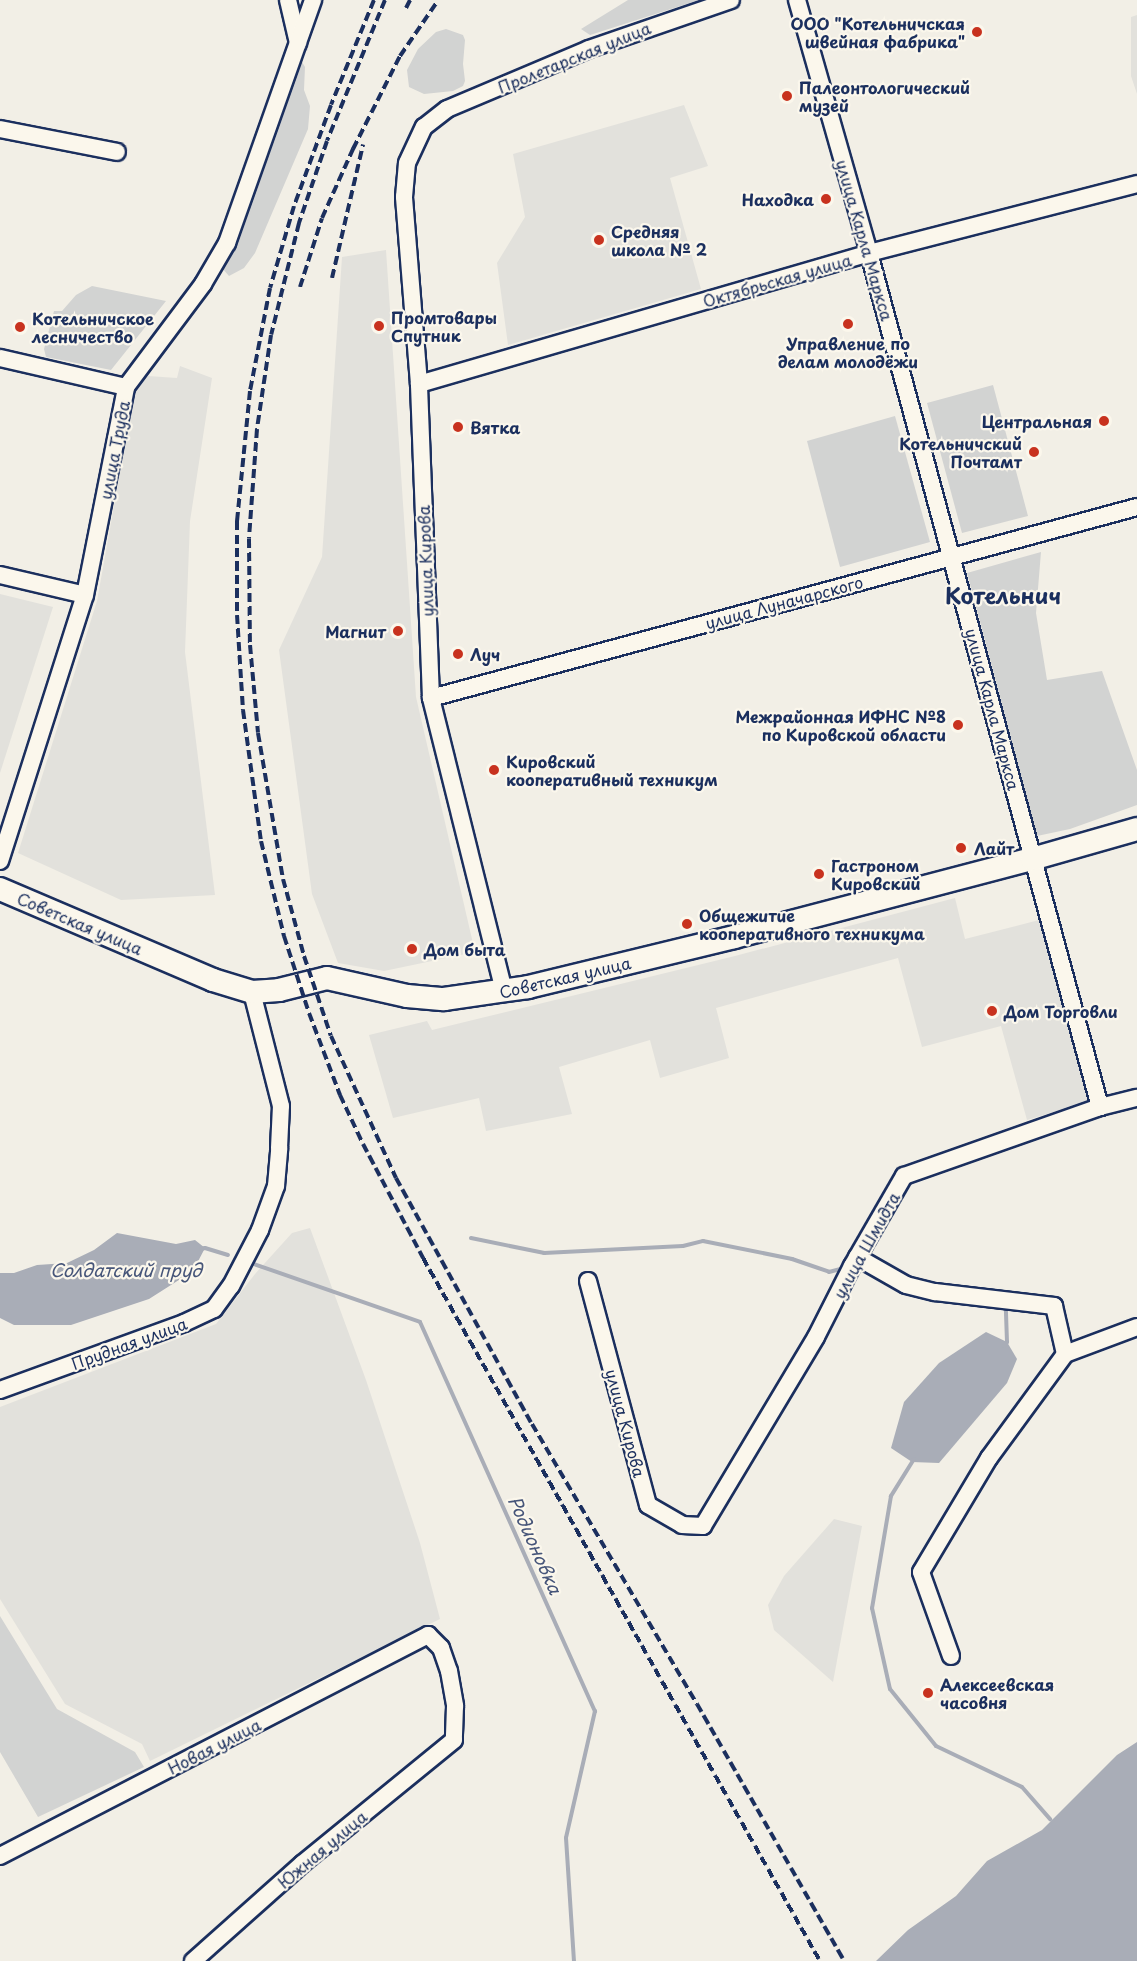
<!DOCTYPE html>
<meta charset="utf-8">
<style>
body{margin:0}
#map{position:relative;width:1137px;height:1961px;overflow:hidden;background:#f2efe6;font-family:"Playpen Sans",sans-serif}
div>[style]{position:absolute}
.built>*{inset:0;background:#e2e1dc}
.green>*{inset:0;background:#d2d3d2}
.water>*{inset:0;background:#a9adb7}
.stream>*{height:4px;margin:-2px;padding:0 2px;transform-origin:2px;border-radius:2px;background:#a9adb7}
.roads{filter:drop-shadow(2px 0 #1b2f5e) drop-shadow(-2px 0 #1b2f5e) drop-shadow(0 2px #1b2f5e) drop-shadow(0 -2px #1b2f5e)}
.minor>*{height:16px;margin:-8px;padding:0 8px;transform-origin:8px;border-radius:8px;background:#fbf7ec}
.major>*{height:22px;margin:-11px;padding:0 11px;transform-origin:11px;border-radius:11px;background:#fbf7ec}
.rail>*{height:4px;margin-top:-2px;transform-origin:0;background:repeating-linear-gradient(90deg,#1b2f5e 0 9px,transparent 0 13.5px)}
.dots>*{width:16px;height:16px;translate:-50% -50%;box-sizing:border-box;border:3px solid #fbf7ec;border-radius:50%}
span{translate:-50% -50%;white-space:nowrap;text-align:center;line-height:1.15;-webkit-text-stroke:4.5px #fbf7ec;paint-order:stroke}
.poi-label{font-size:16px;color:#1b2f5e;font-weight:700}
.right{translate:-100% -50%;text-align:right}
.left{translate:0 -50%;text-align:left}
.street-label{font-size:16px;color:#1b2f5e}
.water-label{font-size:18px;color:#465579;font-style:italic}
.district-label{font-size:22px;color:#1b2f5e;font-weight:700}
</style>
<div id="map">
<div class="built">
<div style="clip-path:polygon(1137px 15px,1137px 94px,1131px 76px,1131px 17px)"></div>
<div style="clip-path:polygon(684px 105px,708px 166px,670px 178px,701px 289px,508px 345px,497px 263px,525px 217px,513px 154px)"></div>
<div style="clip-path:polygon(386px 250px,416px 697px,475px 952px,384px 971px,338px 963px,312px 894px,279px 650px,322px 557px,342px 257px)"></div>
<div style="clip-path:polygon(180px 366px,212px 378px,190px 521px,185px 652px,215px 895px,121px 900px,18px 853px,97px 601px,134px 394px,148px 376px,177px 378px)"></div>
<div style="clip-path:polygon(0 594px,53px 607px,0 773px)"></div>
<div style="clip-path:polygon(955px 898px,965px 939px,1039px 920px,1090px 1101px,1027px 1120px,1001px 1026px,922px 1047px,898px 958px,716px 1008px,729px 1058px,660px 1078px,650px 1040px,559px 1067px,572px 1114px,486px 1131px,479px 1098px,393px 1118px,369px 1035px,427px 1021px,432px 1030px,735px 956px)"></div>
<div style="clip-path:polygon(310px 1228px,366px 1380px,420px 1543px,440px 1619px,150px 1761px,142px 1744px,65px 1704px,0 1599px,0 1407px,216px 1324px,255px 1274px,292px 1233px)"></div>
<div style="clip-path:polygon(834px 1519px,862px 1526px,833px 1682px,774px 1630px,768px 1605px,784px 1576px)"></div>
</div>
<div class="green">
<div style="clip-path:polygon(628px 0,699px 0,590px 35px,581px 29px)"></div>
<div style="clip-path:polygon(446px 29px,463px 35px,465px 40px,463px 64px,465px 81px,463px 86px,453px 91px,424px 94px,409px 87px,407px 70px,418px 49px,436px 32px)"></div>
<div style="clip-path:polygon(302px 62px,305px 67px,304px 90px,310px 106px,308px 129px,255px 253px,244px 268px,229px 276px,222px 268px,234px 245px,275px 139px,296px 63px)"></div>
<div style="clip-path:polygon(92px 286px,166px 301px,111px 370px,46px 357px,44px 349px,54px 311px,62px 311px,76px 295px)"></div>
<div style="clip-path:polygon(993px 385px,1028px 516px,962px 533px,927px 403px)"></div>
<div style="clip-path:polygon(895px 416px,930px 542px,840px 567px,807px 441px)"></div>
<div style="clip-path:polygon(1041px 552px,1036px 613px,1047px 680px,1102px 671px,1137px 770px,1137px 805px,1070px 829px,1037px 836px,967px 573px)"></div>
<div style="clip-path:polygon(0 1616px,57px 1709px,135px 1752px,144px 1767px,38px 1817px,0 1752px)"></div>
</div>
<div class="water">
<div style="clip-path:polygon(117px 1233px,176px 1244px,195px 1240px,205px 1248px,193px 1271px,149px 1299px,71px 1325px,14px 1325px,0 1318px,0 1273px,14px 1273px,37px 1265px,67px 1263px,94px 1250px)"></div>
<div style="clip-path:polygon(986px 1332px,1007px 1342px,1017px 1359px,1007px 1383px,939px 1463px,912px 1462px,891px 1448px,904px 1402px,939px 1363px)"></div>
<div style="clip-path:polygon(1137px 1742px,1137px 1961px,876px 1961px,908px 1930px,956px 1896px,987px 1861px,1042px 1830px,1117px 1755px)"></div>
</div>
<div class="stream">
<div style="left:471px;top:1238px;width:75px;rotate:11.6deg"></div>
<div style="left:544px;top:1253px;width:139px;rotate:-2.9deg"></div>
<div style="left:683px;top:1246px;width:21px;rotate:-14deg"></div>
<div style="left:703px;top:1241px;width:91px;rotate:11.4deg"></div>
<div style="left:792px;top:1259px;width:39px;rotate:19deg"></div>
<div style="left:829px;top:1272px;width:16px;rotate:-15deg"></div>
<div style="left:201px;top:1249px;width:4px;rotate:-14deg"></div>
<div style="left:205px;top:1248px;width:24px;rotate:17deg"></div>
<div style="left:251px;top:1263px;width:179px;rotate:19.2deg"></div>
<div style="left:420px;top:1322px;width:427px;rotate:65.8deg"></div>
<div style="left:595px;top:1711px;width:130px;rotate:102.9deg"></div>
<div style="left:566px;top:1838px;width:123px;rotate:86.3deg"></div>
<div style="left:1004px;top:1346px;width:5px;rotate:-53deg"></div>
<div style="left:1007px;top:1342px;width:38px;rotate:-92deg"></div>
<div style="left:914px;top:1459px;width:44px;rotate:121.9deg"></div>
<div style="left:891px;top:1496px;width:114px;rotate:99.6deg"></div>
<div style="left:872px;top:1608px;width:83px;rotate:77.5deg"></div>
<div style="left:890px;top:1689px;width:73px;rotate:51.1deg"></div>
<div style="left:936px;top:1746px;width:95px;rotate:25.5deg"></div>
<div style="left:1022px;top:1787px;width:43px;rotate:48.8deg"></div>
</div>
<div class="roads">
<div class="minor">
<div style="left:288px;top:0;width:44px;rotate:76.9deg"></div>
<div style="left:797px;top:0;width:263px;rotate:74.1deg"></div>
<div style="left:869px;top:253px;width:885px;rotate:74.86deg"></div>
<div style="left:0;top:129px;width:119px;rotate:11.1deg"></div>
<div style="left:0;top:358px;width:129px;rotate:13deg"></div>
<div style="left:419px;top:384px;width:469px;rotate:-16.2deg"></div>
<div style="left:869px;top:253px;width:277px;rotate:-14.4deg"></div>
<div style="left:0;top:575px;width:87px;rotate:13.2deg"></div>
<div style="left:431px;top:698px;width:731px;rotate:-15.14deg"></div>
<div style="left:0;top:861px;width:279px;rotate:-72.3deg"></div>
<div style="left:85px;top:595px;width:212px;rotate:-78.8deg"></div>
<div style="left:126px;top:387px;width:129px;rotate:-53.2deg"></div>
<div style="left:203px;top:284px;width:48px;rotate:-59.7deg"></div>
<div style="left:227px;top:243px;width:258px;rotate:-70.5deg"></div>
<div style="left:504px;top:991px;width:302px;rotate:-104deg"></div>
<div style="left:431px;top:698px;width:314px;rotate:-92.2deg"></div>
<div style="left:419px;top:384px;width:188px;rotate:-94.6deg"></div>
<div style="left:404px;top:197px;width:34px;rotate:-85deg"></div>
<div style="left:407px;top:163px;width:40px;rotate:-65deg"></div>
<div style="left:424px;top:127px;width:29px;rotate:-38deg"></div>
<div style="left:447px;top:109px;width:154px;rotate:-22.9deg"></div>
<div style="left:589px;top:49px;width:150px;rotate:-19deg"></div>
<div style="left:857px;top:1257px;width:56px;rotate:29.7deg"></div>
<div style="left:906px;top:1285px;width:30px;rotate:14deg"></div>
<div style="left:935px;top:1292px;width:120px;rotate:6.7deg"></div>
<div style="left:1054px;top:1306px;width:49px;rotate:77.1deg"></div>
<div style="left:588px;top:1281px;width:232px;rotate:75deg"></div>
<div style="left:648px;top:1505px;width:39px;rotate:30deg"></div>
<div style="left:682px;top:1525px;width:21px;rotate:3deg"></div>
<div style="left:703px;top:1526px;width:220px;rotate:-59.1deg"></div>
<div style="left:816px;top:1337px;width:80px;rotate:-63.1deg"></div>
<div style="left:852px;top:1266px;width:104px;rotate:-60deg"></div>
<div style="left:904px;top:1176px;width:208px;rotate:-19.4deg"></div>
<div style="left:1100px;top:1107px;width:38px;rotate:-14deg"></div>
<div style="left:0;top:1390px;width:196px;rotate:-20deg"></div>
<div style="left:184px;top:1323px;width:33px;rotate:-25deg"></div>
<div style="left:214px;top:1309px;width:29px;rotate:-54deg"></div>
<div style="left:231px;top:1286px;width:63px;rotate:-62.6deg"></div>
<div style="left:260px;top:1230px;width:47px;rotate:-70deg"></div>
<div style="left:276px;top:1186px;width:38px;rotate:-85deg"></div>
<div style="left:279px;top:1148px;width:42px;rotate:-87.3deg"></div>
<div style="left:281px;top:1106px;width:118px;rotate:-104.3deg"></div>
<div style="left:951px;top:1656px;width:89px;rotate:-109.7deg"></div>
<div style="left:921px;top:1572px;width:133px;rotate:-59.2deg"></div>
<div style="left:989px;top:1458px;width:129px;rotate:-53.8deg"></div>
<div style="left:1065px;top:1354px;width:77px;rotate:-20.6deg"></div>
<div style="left:0;top:1856px;width:482px;rotate:-27.3deg"></div>
<div style="left:428px;top:1635px;width:18px;rotate:45deg"></div>
<div style="left:441px;top:1648px;width:24px;rotate:71deg"></div>
<div style="left:449px;top:1671px;width:36px;rotate:80deg"></div>
<div style="left:455px;top:1706px;width:34px;rotate:92deg"></div>
<div style="left:454px;top:1740px;width:196px;rotate:140.8deg"></div>
<div style="left:302px;top:1864px;width:146px;rotate:138.3deg"></div>
</div>
<div class="major">
<div style="left:0;top:889px;width:232px;rotate:23.1deg"></div>
<div style="left:213px;top:980px;width:41px;rotate:17.1deg"></div>
<div style="left:252px;top:992px;width:27px;rotate:-4deg"></div>
<div style="left:279px;top:990px;width:49px;rotate:-14deg"></div>
<div style="left:327px;top:978px;width:82px;rotate:12.7deg"></div>
<div style="left:407px;top:996px;width:37px;rotate:5deg"></div>
<div style="left:444px;top:999px;width:85px;rotate:-8.1deg"></div>
<div style="left:528px;top:987px;width:212px;rotate:-13.6deg"></div>
<div style="left:734px;top:937px;width:308px;rotate:-14.7deg"></div>
<div style="left:1032px;top:859px;width:109px;rotate:-15.9deg"></div>
</div>
</div>
<div class="rail">
<div style="left:374px;top:0;width:113px;rotate:112.3deg"></div>
<div style="left:331px;top:105px;width:108px;rotate:110.1deg"></div>
<div style="left:294px;top:206px;width:85px;rotate:106.3deg"></div>
<div style="left:270px;top:288px;width:105px;rotate:101deg"></div>
<div style="left:250px;top:391px;width:131px;rotate:95.7deg"></div>
<div style="left:237px;top:521px;width:94px;rotate:90deg"></div>
<div style="left:237px;top:615px;width:95px;rotate:86.4deg"></div>
<div style="left:243px;top:710px;width:132px;rotate:82.2deg"></div>
<div style="left:261px;top:841px;width:98px;rotate:76.4deg"></div>
<div style="left:284px;top:936px;width:81px;rotate:72deg"></div>
<div style="left:309px;top:1013px;width:88px;rotate:69.3deg"></div>
<div style="left:340px;top:1095px;width:54px;rotate:64.9deg"></div>
<div style="left:363px;top:1144px;width:129px;rotate:62.2deg"></div>
<div style="left:423px;top:1258px;width:807px;rotate:60.55deg"></div>
<div style="left:385px;top:0;width:152px;rotate:112.4deg"></div>
<div style="left:327px;top:141px;width:87px;rotate:108.9deg"></div>
<div style="left:299px;top:223px;width:115px;rotate:104deg"></div>
<div style="left:271px;top:335px;width:95px;rotate:98.5deg"></div>
<div style="left:257px;top:429px;width:110px;rotate:94.2deg"></div>
<div style="left:249px;top:539px;width:106px;rotate:89.5deg"></div>
<div style="left:250px;top:645px;width:88px;rotate:84.8deg"></div>
<div style="left:258px;top:733px;width:148px;rotate:80.3deg"></div>
<div style="left:283px;top:879px;width:80px;rotate:74.7deg"></div>
<div style="left:304px;top:956px;width:84px;rotate:71.4deg"></div>
<div style="left:331px;top:1036px;width:156px;rotate:65.4deg"></div>
<div style="left:396px;top:1178px;width:281px;rotate:61.1deg"></div>
<div style="left:532px;top:1424px;width:325px;rotate:59.5deg"></div>
<div style="left:697px;top:1704px;width:296px;rotate:60.2deg"></div>
<div style="left:406px;top:8px;width:9px;rotate:-63deg"></div>
<div style="left:332px;top:278px;width:137px;rotate:-76.9deg"></div>
<div style="left:300px;top:287px;width:72px;rotate:-72.3deg"></div>
<div style="left:322px;top:218px;width:76px;rotate:-65.8deg"></div>
<div style="left:353px;top:149px;width:104px;rotate:-63.2deg"></div>
<div style="left:400px;top:56px;width:65px;rotate:-55.6deg"></div>
</div>
<div class="dots">
<div style="left:977px;top:32px;background:#c8321e"></div>
<div style="left:787px;top:96px;background:#c8321e"></div>
<div style="left:826px;top:199px;background:#c8321e"></div>
<div style="left:599px;top:240px;background:#c8321e"></div>
<div style="left:848px;top:324px;background:#c8321e"></div>
<div style="left:379px;top:326px;background:#c8321e"></div>
<div style="left:20px;top:327px;background:#c8321e"></div>
<div style="left:1104px;top:421px;background:#c8321e"></div>
<div style="left:458px;top:427px;background:#c8321e"></div>
<div style="left:1034px;top:452px;background:#c8321e"></div>
<div style="left:398px;top:631px;background:#c8321e"></div>
<div style="left:458px;top:654px;background:#c8321e"></div>
<div style="left:958px;top:725px;background:#c8321e"></div>
<div style="left:494px;top:770px;background:#c8321e"></div>
<div style="left:961px;top:848px;background:#c8321e"></div>
<div style="left:819px;top:874px;background:#c8321e"></div>
<div style="left:687px;top:924px;background:#c8321e"></div>
<div style="left:412px;top:949px;background:#c8321e"></div>
<div style="left:992px;top:1011px;background:#c8321e"></div>
<div style="left:928px;top:1693px;background:#c8321e"></div>
</div>
<div class="poi-label">
<span class="right" style="left:965px;top:32px">ООО "Котельничская<br>швейная фабрика"</span>
<span class="left" style="left:799px;top:96px">Палеонтологический<br>музей</span>
<span class="right" style="left:814px;top:199px">Находка</span>
<span class="left" style="left:611px;top:240px">Средняя<br>школа № 2</span>
<span class="left" style="left:391px;top:326px">Промтовары<br>Спутник</span>
<span class="left" style="left:32px;top:327px">Котельничское<br>лесничество</span>
<span style="left:848px;top:352px">Управление по<br>делам молодёжи</span>
<span class="right" style="left:1092px;top:421px">Центральная</span>
<span class="left" style="left:470px;top:427px">Вятка</span>
<span class="right" style="left:1022px;top:452px">Котельничский<br>Почтамт</span>
<span class="right" style="left:386px;top:631px">Магнит</span>
<span class="left" style="left:470px;top:654px">Луч</span>
<span class="right" style="left:946px;top:725px">Межрайонная ИФНС №8<br>по Кировской области</span>
<span class="left" style="left:506px;top:770px">Кировский<br>кооперативный техникум</span>
<span class="left" style="left:974px;top:848px">Лайт</span>
<span class="left" style="left:831px;top:874px">Гастроном<br>Кировский</span>
<span class="left" style="left:699px;top:924px">Общежитие<br>кооперативного техникума</span>
<span class="left" style="left:424px;top:949px">Дом быта</span>
<span class="left" style="left:1004px;top:1011px">Дом Торговли</span>
<span class="left" style="left:940px;top:1693px">Алексеевская<br>часовня</span>
</div>
<div class="street-label">
<span style="left:574px;top:57px;rotate:-22deg">Пролетарская улица</span>
<span style="left:865px;top:240px;rotate:74deg">улица Карла Маркса</span>
<span style="left:777px;top:280px;rotate:-16deg">Октябрьская улица</span>
<span style="left:114px;top:450px;rotate:-79deg">улица Труда</span>
<span style="left:425px;top:561px;rotate:-92deg">улица Кирова</span>
<span style="left:784px;top:602px;rotate:-15deg">улица Луначарского</span>
<span style="left:993px;top:709px;rotate:75deg">улица Карла Маркса</span>
<span style="left:80px;top:923px;rotate:23deg">Советская улица</span>
<span style="left:565px;top:977px;rotate:-13deg">Советская улица</span>
<span style="left:866px;top:1245px;rotate:-61deg">улица Шмидта</span>
<span style="left:129px;top:1343px;rotate:-20deg">Прудная улица</span>
<span style="left:626px;top:1423px;rotate:75deg">улица Кирова</span>
<span style="left:214px;top:1746px;rotate:-27deg">Новая улица</span>
<span style="left:322px;top:1849px;rotate:-40deg">Южная улица</span>
</div>
<div class="water-label">
<span style="left:126px;top:1270px">Солдатский пруд</span>
<span style="left:535px;top:1545px;rotate:66deg">Родионовка</span>
</div>
<div class="district-label">
<span style="left:1003px;top:595px">Котельнич</span>
</div>
</div>
